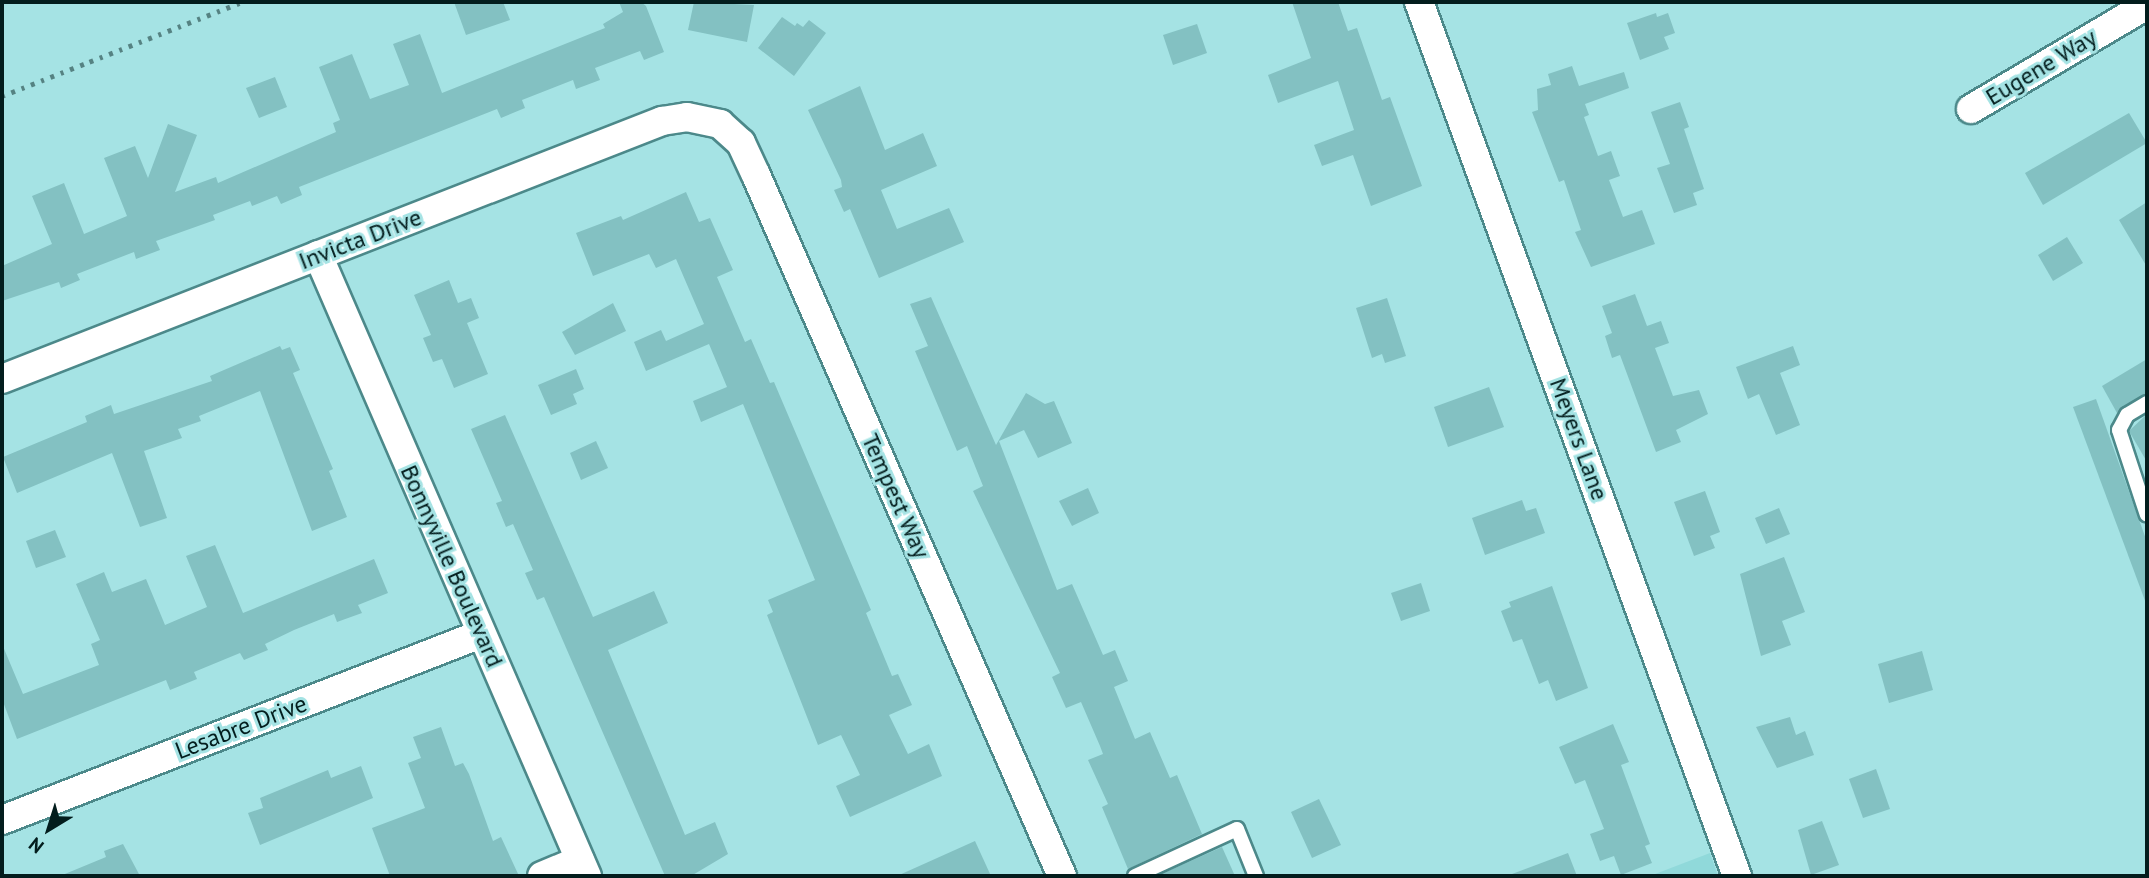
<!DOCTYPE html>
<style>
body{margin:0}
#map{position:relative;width:2149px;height:878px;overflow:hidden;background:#a5e3e4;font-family:"PT Sans",sans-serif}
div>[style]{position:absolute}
.built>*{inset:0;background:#90d9da}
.building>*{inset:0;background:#83c1c2}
.roads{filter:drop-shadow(2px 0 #4c898a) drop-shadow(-2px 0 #4c898a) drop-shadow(0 2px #4c898a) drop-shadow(0 -2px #4c898a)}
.service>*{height:14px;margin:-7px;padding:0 7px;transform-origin:7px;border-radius:7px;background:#fff}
.minor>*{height:28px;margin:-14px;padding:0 14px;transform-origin:14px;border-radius:14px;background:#fff}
.rail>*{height:5px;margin-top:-2.5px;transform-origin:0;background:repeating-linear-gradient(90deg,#558282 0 3.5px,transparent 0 10.5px)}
span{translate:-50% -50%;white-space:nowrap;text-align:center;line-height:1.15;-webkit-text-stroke:6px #a5e3e4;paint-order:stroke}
.street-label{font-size:24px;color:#031d1d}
.frame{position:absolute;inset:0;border:4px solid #031d1d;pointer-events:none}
.north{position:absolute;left:14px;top:794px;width:70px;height:70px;-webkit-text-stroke:5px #a5e3e4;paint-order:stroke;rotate:218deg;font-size:19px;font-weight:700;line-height:28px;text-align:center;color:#031d1d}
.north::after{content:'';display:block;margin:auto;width:24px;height:32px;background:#031d1d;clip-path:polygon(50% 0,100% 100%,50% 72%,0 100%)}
</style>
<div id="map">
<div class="built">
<div style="clip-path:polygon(1710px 853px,1718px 876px,1650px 876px)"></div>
</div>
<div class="building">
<div style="clip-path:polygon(454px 2px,503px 2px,510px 20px,466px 35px)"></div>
<div style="clip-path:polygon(619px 2px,641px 2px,646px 6px,664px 52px,644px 60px,640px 51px,595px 68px,600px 80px,576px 89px,573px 80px,522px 100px,525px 108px,501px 118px,497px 109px,299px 187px,302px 195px,281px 204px,277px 196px,252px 206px,250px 201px,213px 215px,215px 220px,156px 241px,160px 250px,136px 259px,134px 252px,77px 274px,80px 280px,61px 288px,59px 282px,2px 301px,2px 266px,52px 244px,32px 196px,64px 183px,84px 234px,127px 216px,104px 158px,135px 146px,148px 178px,168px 124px,197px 135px,175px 192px,216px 177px,218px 183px,336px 132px,333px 123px,340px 120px,319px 67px,352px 54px,370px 99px,409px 85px,393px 44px,420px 34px,442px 93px,605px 28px,603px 24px,623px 12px)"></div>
<div style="clip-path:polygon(694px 2px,754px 5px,747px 42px,688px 30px)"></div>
<div style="clip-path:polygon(1292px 2px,1338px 2px,1348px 31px,1357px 28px,1382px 100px,1390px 97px,1422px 186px,1371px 206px,1353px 155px,1322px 166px,1314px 145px,1354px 130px,1338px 81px,1278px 103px,1268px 75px,1311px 58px)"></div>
<div style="clip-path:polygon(1656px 13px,1657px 17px,1668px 13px,1675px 33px,1664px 37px,1669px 49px,1640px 60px,1627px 23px)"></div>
<div style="clip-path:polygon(782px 17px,795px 26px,797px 23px,803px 27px,809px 20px,826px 33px,794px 76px,758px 48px)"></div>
<div style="clip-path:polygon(1197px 24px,1207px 53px,1173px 65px,1163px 35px)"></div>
<div style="clip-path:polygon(1572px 66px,1579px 86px,1624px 72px,1629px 88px,1585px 104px,1589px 115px,1584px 117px,1598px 156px,1611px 151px,1620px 176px,1609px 180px,1623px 217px,1642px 210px,1655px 244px,1591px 267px,1575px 232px,1581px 230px,1564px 180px,1559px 182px,1532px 112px,1538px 110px,1537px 89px,1551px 85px,1548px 74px)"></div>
<div style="clip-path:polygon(275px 77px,287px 107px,259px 118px,246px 88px)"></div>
<div style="clip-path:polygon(860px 86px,885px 150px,923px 133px,937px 166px,881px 190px,897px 229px,949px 208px,964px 242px,879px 278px,850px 209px,844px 212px,834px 190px,842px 187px,841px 180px,808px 110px)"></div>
<div style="clip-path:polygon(1680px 102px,1689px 127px,1684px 129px,1704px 189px,1693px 193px,1697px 205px,1674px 213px,1657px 168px,1670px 164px,1651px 112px)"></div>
<div style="clip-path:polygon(2129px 113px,2147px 143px,2043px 205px,2025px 173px)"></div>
<div style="clip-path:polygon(686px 192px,699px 222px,710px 218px,733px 270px,717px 277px,745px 342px,751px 339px,770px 383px,774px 382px,871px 610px,866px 613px,892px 676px,898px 674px,912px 705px,889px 715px,908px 754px,929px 744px,942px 776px,850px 817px,836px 786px,860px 775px,841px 735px,818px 745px,767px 615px,773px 612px,768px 600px,815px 580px,743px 404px,701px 422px,693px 401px,727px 387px,709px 344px,646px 371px,634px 342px,661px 330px,666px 341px,704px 324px,676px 259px,656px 268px,649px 254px,593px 276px,576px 233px,621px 216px,623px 220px)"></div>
<div style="clip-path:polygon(2147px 202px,2147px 267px,2119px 220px)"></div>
<div style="clip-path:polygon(2067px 237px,2083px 263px,2053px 281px,2038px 255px)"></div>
<div style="clip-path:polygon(449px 280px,458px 303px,471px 298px,479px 318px,467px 323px,488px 374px,454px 388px,442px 359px,433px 362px,423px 338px,431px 335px,414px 295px)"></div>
<div style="clip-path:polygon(1635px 294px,1647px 326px,1661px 321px,1669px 343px,1655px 348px,1673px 396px,1699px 390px,1708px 414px,1676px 430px,1681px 442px,1656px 452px,1620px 355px,1612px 358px,1605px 336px,1612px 333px,1602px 306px)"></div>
<div style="clip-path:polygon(931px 297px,996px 445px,1026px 393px,1045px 404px,1054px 401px,1072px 443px,1038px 458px,1024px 430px,999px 441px,1057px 590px,1072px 584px,1103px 655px,1115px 650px,1128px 681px,1114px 687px,1135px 739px,1150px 732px,1170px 778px,1177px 775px,1202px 834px,1128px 869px,1102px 807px,1108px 804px,1088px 760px,1103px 754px,1100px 746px,1081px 702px,1066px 708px,1052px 677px,1060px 673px,973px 491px,983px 486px,967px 446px,957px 451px,915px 351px,928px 346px,910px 304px)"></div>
<div style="clip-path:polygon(1387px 298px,1406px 356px,1385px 363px,1382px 354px,1372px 358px,1356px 308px)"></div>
<div style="clip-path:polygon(613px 303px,626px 331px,575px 355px,562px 332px)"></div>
<div style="clip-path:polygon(280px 346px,282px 350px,290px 347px,300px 370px,293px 373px,333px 469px,329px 471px,347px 517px,312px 531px,260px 391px,199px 416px,201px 421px,178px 429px,182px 438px,144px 451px,167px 518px,140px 527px,112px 453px,17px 493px,3px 457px,87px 422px,85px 416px,111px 405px,114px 414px,212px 381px,210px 376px)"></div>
<div style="clip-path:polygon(1793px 346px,1800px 365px,1780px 373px,1800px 425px,1776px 435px,1759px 394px,1748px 399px,1736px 367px)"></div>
<div style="clip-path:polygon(2147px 359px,2147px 393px,2117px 413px,2102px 386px)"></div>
<div style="clip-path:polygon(576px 369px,584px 389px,573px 394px,577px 404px,551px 415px,538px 385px)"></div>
<div style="clip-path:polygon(1489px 387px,1504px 427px,1448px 447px,1434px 407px)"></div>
<div style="clip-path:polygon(2096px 399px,2147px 542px,2147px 606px,2073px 407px)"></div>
<div style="clip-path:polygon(2147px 414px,2147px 462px,2129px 431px)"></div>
<div style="clip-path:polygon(505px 415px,593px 617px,654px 591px,668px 623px,608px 650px,685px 835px,715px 822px,728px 854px,691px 876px,665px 876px,544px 597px,537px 600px,525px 573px,533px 570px,513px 524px,506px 527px,496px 503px,502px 501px,471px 429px)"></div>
<div style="clip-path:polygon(596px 441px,608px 468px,581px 480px,570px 453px)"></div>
<div style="clip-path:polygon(1088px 488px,1099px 513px,1072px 526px,1059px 501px)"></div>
<div style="clip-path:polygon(1705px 491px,1720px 532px,1710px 536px,1715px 548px,1694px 556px,1674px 502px)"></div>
<div style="clip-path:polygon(1522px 500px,1526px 511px,1536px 508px,1545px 533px,1485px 555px,1472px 518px)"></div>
<div style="clip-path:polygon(1779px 508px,1790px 534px,1766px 544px,1755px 518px)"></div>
<div style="clip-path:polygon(55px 530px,66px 557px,36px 568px,26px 541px)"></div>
<div style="clip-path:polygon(215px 545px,243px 613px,374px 559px,388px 593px,358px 605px,362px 613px,337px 622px,334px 614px,294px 630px,265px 644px,268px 650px,244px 660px,240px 653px,194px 672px,197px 679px,170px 690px,166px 680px,17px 739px,2px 699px,2px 644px,23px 694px,99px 665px,91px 644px,100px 640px,76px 584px,104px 572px,112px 592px,146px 579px,165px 625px,207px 607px,186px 556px)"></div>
<div style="clip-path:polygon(1784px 557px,1805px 612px,1782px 621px,1791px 645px,1761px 656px,1740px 574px)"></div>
<div style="clip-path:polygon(1421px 583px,1430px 611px,1401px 621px,1391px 593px)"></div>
<div style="clip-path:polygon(1552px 586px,1588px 688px,1556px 701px,1548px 680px,1539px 684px,1522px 639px,1513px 642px,1501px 611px,1511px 607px,1509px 602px)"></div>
<div style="clip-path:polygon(1922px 651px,1933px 690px,1889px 703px,1878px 664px)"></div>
<div style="clip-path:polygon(1790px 717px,1796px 735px,1805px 731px,1814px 755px,1777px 768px,1756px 727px)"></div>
<div style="clip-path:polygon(1613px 724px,1629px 762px,1621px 765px,1650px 844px,1645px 846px,1652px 863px,1621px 875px,1614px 856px,1600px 861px,1590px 834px,1604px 829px,1585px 780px,1575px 784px,1559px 747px)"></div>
<div style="clip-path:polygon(441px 727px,455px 766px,463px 763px,469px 774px,493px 841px,501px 837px,519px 876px,390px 876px,372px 828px,425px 808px,408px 763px,421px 758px,413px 737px)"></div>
<div style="clip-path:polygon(361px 766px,373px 798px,260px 845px,248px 813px,263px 808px,260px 798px,328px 770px,331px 778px)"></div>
<div style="clip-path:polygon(1876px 769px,1890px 809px,1863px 818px,1849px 779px)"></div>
<div style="clip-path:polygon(1319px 799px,1341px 845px,1312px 858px,1291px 812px)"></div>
<div style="clip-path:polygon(1822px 821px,1839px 865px,1811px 875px,1798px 830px)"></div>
<div style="clip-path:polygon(975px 841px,991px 876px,897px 876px)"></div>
<div style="clip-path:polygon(123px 844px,140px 876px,60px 876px,106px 857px,104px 851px)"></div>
<div style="clip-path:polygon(1222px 847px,1235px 876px,1157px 876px)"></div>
<div style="clip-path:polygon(1568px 853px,1577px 876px,1512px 876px,1512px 874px)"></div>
</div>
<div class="roads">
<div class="service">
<div style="left:2147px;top:403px;width:23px;rotate:149deg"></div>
<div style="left:2127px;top:415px;width:17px;rotate:118deg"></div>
<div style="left:2119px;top:430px;width:89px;rotate:71.8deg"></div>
<div style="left:1135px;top:876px;width:112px;rotate:-24.7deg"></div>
<div style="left:1237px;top:829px;width:51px;rotate:68deg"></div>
</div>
<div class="minor">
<div style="left:1419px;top:2px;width:930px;rotate:70.01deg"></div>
<div style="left:1971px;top:109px;width:204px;rotate:-30.6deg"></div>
<div style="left:318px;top:255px;width:677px;rotate:66.58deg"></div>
<div style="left:2px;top:379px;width:709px;rotate:-21.35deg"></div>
<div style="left:662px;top:121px;width:25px;rotate:-9deg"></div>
<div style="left:687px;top:117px;width:34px;rotate:12deg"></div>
<div style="left:720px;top:124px;width:28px;rotate:42deg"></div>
<div style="left:741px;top:143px;width:35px;rotate:65deg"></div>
<div style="left:756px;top:175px;width:765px;rotate:66.42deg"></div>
<div style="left:2px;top:820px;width:514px;rotate:-21.22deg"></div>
<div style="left:542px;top:876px;width:41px;rotate:-22.8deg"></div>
</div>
</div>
<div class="rail">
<div style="left:2px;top:96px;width:258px;rotate:-21.4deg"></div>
</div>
<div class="street-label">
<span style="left:2041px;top:67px;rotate:-31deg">Eugene Way</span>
<span style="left:360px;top:239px;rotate:-21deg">Invicta Drive</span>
<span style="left:1579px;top:439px;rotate:70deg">Meyers Lane</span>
<span style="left:896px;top:496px;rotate:66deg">Tempest Way</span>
<span style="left:452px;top:566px;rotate:66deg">Bonnyville Boulevard</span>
<span style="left:241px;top:727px;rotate:-21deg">Lesabre Drive</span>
</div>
<div class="frame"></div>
<div class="north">N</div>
</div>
